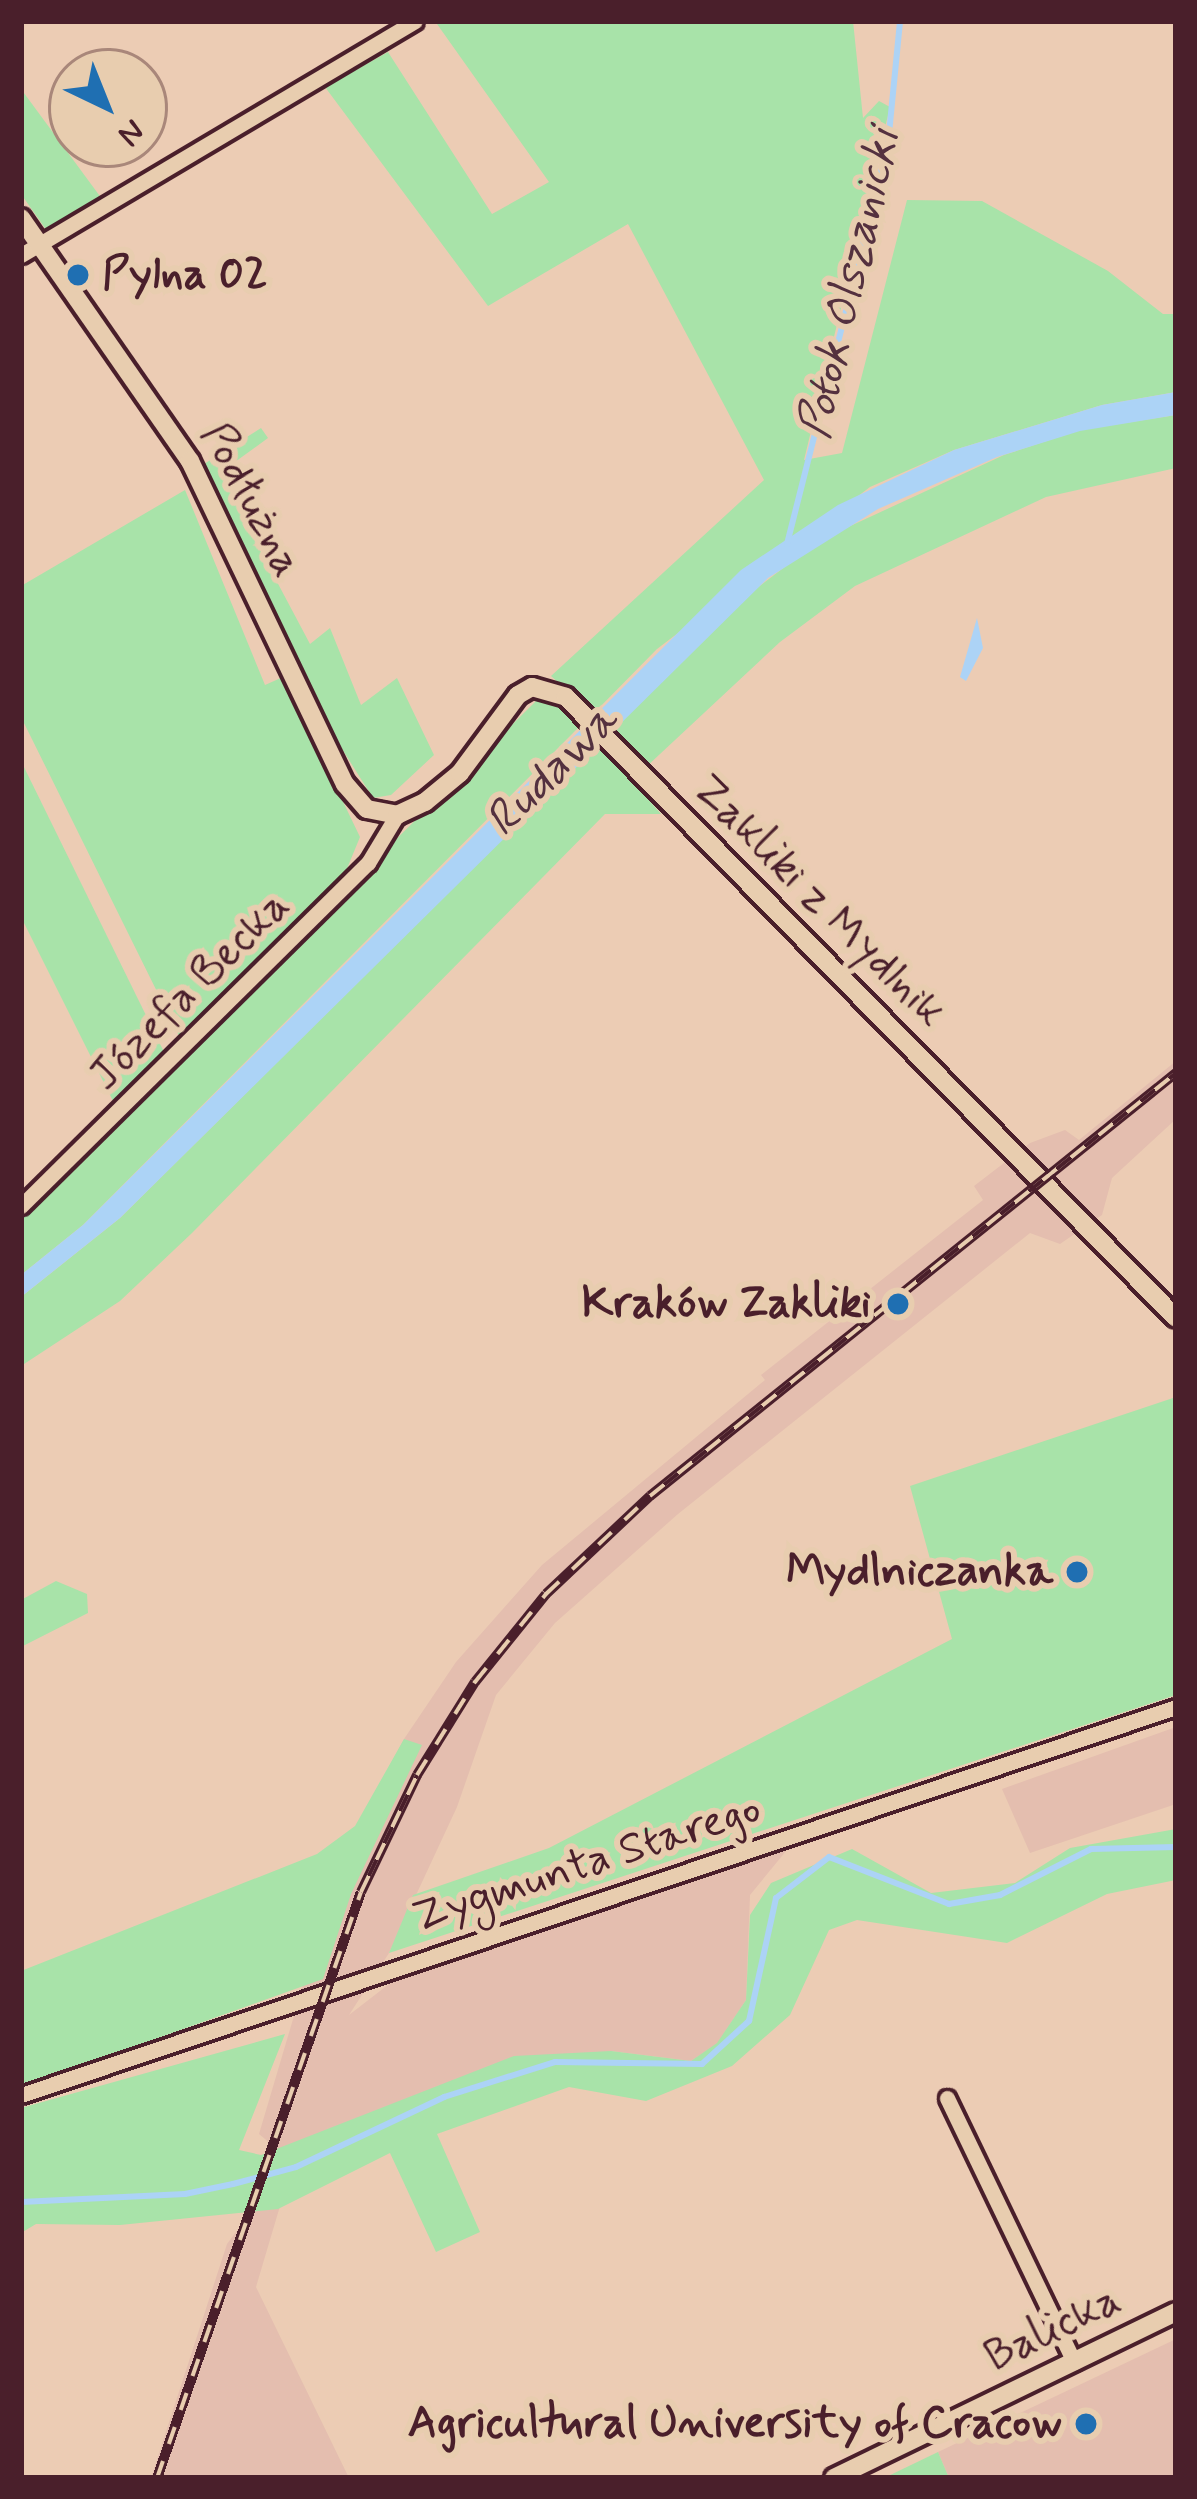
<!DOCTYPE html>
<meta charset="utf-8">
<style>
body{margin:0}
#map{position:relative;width:1197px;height:2499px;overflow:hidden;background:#ecccb4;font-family:Mynerve,sans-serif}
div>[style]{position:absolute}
.built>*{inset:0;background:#e4beaf}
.green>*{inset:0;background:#a8e3a9}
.water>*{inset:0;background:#acd3f6}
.stream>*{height:6px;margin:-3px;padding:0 3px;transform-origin:3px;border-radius:3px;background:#acd3f6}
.roads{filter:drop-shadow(3px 0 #4a1f2b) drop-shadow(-3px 0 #4a1f2b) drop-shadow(0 3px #4a1f2b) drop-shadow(0 -3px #4a1f2b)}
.minor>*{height:15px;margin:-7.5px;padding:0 7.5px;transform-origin:7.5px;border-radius:7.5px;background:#e8cdaf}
.tertiary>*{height:18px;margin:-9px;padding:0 9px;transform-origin:9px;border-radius:9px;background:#e8cdaf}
.rail>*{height:10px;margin-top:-5px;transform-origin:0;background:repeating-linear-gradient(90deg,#e8cdaf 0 18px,#4a1f2b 0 36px);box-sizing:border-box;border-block:3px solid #4a1f2b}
.dots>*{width:33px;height:33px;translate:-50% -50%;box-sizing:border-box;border:6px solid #e8cdaf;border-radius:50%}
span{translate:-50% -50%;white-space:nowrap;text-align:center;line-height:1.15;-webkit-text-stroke:12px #e8cdaf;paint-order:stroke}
.poi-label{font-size:45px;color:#4a1f2b;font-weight:700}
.left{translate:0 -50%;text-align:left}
.right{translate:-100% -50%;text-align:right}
.street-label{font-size:45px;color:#4a1f2b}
.water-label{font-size:48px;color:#54313f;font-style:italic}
.frame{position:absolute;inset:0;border:24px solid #4a1f2b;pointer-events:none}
.north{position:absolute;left:48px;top:48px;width:120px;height:120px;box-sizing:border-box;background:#e8cdaf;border:3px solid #a9877a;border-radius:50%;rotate:137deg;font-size:33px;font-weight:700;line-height:48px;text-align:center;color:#4a1f2b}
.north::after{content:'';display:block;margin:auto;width:42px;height:54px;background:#1f6fb2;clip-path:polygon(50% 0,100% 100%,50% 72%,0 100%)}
</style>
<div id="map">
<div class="built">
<div style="clip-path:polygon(1176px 1061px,1176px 1119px,1112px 1178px,1102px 1215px,1060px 1244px,1030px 1233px,678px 1514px,555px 1623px,496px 1695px,457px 1807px,389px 1953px,349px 2015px,411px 1967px,791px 1845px,750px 1895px,746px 2000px,717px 2044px,691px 2061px,611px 2051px,283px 2196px,256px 2287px,349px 2478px,151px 2478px,227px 2244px,248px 2216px,271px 2144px,259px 2134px,339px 1864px,404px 1739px,456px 1662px,542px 1565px,765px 1380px,761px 1375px,983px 1200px,974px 1186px,1030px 1143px,1065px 1130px,1079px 1140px)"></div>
<div style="clip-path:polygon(1176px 1727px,1176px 1804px,1030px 1853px,1002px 1789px)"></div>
<div style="clip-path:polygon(1176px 2339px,1176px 2478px,949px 2478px,938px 2452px)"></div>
</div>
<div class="green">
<div style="clip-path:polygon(442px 21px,853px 21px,863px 118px,879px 101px,890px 107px,804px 460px,842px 453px,907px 200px,982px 201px,1108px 271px,1163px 314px,1176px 314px,1176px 392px,1102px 405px,954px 450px,870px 487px,657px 649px,593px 714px,551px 676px,764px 480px,628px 224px,488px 306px,325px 87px,388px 52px,492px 214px,549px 182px,437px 24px)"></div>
<div style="clip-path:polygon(21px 89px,102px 199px,47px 231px,21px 194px)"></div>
<div style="clip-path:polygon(1176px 415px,1176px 468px,1046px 497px,855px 586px,780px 642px,645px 768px,610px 732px,748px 595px,820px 540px,1004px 455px,1080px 430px)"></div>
<div style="clip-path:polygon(261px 428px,268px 438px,228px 467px,250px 531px,310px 644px,330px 628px,361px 705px,397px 678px,434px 755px,391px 795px,373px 798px,330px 730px,204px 464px)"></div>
<div style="clip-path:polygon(185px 490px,265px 685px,283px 677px,360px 837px,346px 871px,181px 1040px,21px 717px,21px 586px)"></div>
<div style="clip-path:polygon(536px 701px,558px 703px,581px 725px,83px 1225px,21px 1275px,21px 1210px)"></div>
<div style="clip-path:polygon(599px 743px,661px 814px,605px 814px,192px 1233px,120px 1301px,21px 1366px,21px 1297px,120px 1218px)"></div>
<div style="clip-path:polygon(21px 761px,166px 1056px,115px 1105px,21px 917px)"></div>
<div style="clip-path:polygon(1176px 1397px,1176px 1695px,389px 1953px,413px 1895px,549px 1848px,952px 1639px,910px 1486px)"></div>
<div style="clip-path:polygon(56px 1581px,87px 1594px,88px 1613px,21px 1647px,21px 1600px)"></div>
<div style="clip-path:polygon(404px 1739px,422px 1745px,351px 1894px,323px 1979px,21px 2087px,21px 1971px,317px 1854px,355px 1826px)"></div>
<div style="clip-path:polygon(1176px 1829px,1176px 1880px,1107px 1894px,1007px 1943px,857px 1920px,829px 1930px,790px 2015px,732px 2066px,646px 2101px,569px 2087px,437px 2134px,480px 2232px,436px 2252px,390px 2153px,278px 2209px,120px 2225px,36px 2224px,21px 2233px,21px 2108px,285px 2034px,239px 2150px,261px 2155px,514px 2056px,611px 2051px,691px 2061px,717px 2043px,746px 2000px,750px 1915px,771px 1883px,852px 1849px,931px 1893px,1015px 1883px,1070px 1848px)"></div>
<div style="clip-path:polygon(938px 2452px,949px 2478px,884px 2478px)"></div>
</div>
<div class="water">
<div style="clip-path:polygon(1176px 392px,1176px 415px,1080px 431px,997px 457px,878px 509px,768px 578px,120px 1218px,21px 1297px,21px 1275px,83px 1225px,741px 570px,838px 505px,954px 450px,1102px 405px)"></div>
<div style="clip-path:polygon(977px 618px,983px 648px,966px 681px,960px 677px)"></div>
</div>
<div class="stream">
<div style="left:342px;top:74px;width:90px;rotate:-30.9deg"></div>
<div style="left:286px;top:107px;width:44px;rotate:-30.1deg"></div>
<div style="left:247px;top:130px;width:27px;rotate:-31deg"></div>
<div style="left:211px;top:151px;width:26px;rotate:-31deg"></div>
<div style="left:92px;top:221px;width:40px;rotate:-29.7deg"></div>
<div style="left:787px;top:544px;width:413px;rotate:-75.8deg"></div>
<div style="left:888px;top:144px;width:124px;rotate:-84.4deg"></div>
<div style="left:21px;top:2202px;width:164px;rotate:-2.8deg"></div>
<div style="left:185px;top:2194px;width:49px;rotate:-11.8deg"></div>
<div style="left:233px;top:2184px;width:65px;rotate:-15.1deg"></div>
<div style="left:296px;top:2167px;width:164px;rotate:-25.3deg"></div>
<div style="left:444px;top:2097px;width:116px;rotate:-17.5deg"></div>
<div style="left:555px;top:2062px;width:147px;rotate:0.8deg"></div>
<div style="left:702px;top:2064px;width:64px;rotate:-42.5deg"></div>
<div style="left:749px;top:2021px;width:126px;rotate:-77.6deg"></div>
<div style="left:776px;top:1898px;width:67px;rotate:-37.7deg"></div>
<div style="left:829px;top:1857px;width:129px;rotate:21.4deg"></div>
<div style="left:949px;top:1904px;width:52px;rotate:-10deg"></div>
<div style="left:1000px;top:1895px;width:102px;rotate:-26.8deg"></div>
<div style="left:1091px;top:1849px;width:85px;rotate:-1.3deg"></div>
</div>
<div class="roads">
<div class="minor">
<div style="left:21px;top:255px;width:458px;rotate:-30.7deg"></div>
<div style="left:21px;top:1206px;width:488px;rotate:-44.7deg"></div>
<div style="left:368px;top:863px;width:56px;rotate:-58.9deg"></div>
<div style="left:21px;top:2095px;width:1218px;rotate:-18.57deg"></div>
<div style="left:947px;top:2098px;width:293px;rotate:64.3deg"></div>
</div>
<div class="tertiary">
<div style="left:21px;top:218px;width:296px;rotate:55.2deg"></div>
<div style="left:190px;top:461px;width:358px;rotate:64.4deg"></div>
<div style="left:345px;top:784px;width:33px;rotate:49deg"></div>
<div style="left:367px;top:809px;width:31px;rotate:11deg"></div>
<div style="left:397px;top:815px;width:31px;rotate:-25deg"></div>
<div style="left:425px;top:802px;width:45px;rotate:-39.6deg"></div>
<div style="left:460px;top:773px;width:97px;rotate:-53.4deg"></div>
<div style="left:518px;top:695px;width:16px;rotate:-30deg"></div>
<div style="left:532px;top:687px;width:35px;rotate:16deg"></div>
<div style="left:566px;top:697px;width:870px;rotate:45.51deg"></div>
<div style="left:834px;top:2478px;width:380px;rotate:-25.9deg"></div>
</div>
</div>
<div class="rail">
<div style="left:157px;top:2478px;width:620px;rotate:-70.81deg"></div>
<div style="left:361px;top:1892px;width:130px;rotate:-64.4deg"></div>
<div style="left:417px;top:1775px;width:110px;rotate:-58.1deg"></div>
<div style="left:475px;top:1682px;width:113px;rotate:-51.1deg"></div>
<div style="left:546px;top:1594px;width:143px;rotate:-43.3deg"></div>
<div style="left:650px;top:1496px;width:675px;rotate:-38.81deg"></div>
</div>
<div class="dots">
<div style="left:78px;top:275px;background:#1f6fb2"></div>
<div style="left:898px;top:1304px;background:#1f6fb2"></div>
<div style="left:1077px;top:1572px;background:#1f6fb2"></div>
<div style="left:1086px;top:2424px;background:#1f6fb2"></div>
</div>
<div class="poi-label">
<span class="left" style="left:102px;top:275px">Pylna 02</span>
<span class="right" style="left:871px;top:1304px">Kraków Zakliki</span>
<span class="right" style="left:1053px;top:1572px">Mydlniczanka</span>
<span class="right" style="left:1062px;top:2424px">Agricultural University of Cracow</span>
</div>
<div class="street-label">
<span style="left:251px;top:500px;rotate:62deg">Podłużna</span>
<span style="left:819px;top:901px;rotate:45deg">Zakliki z Mydlnik</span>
<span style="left:190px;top:991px;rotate:-45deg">Józefa Becka</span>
<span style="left:587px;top:1864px;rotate:-18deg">Zygmunta Starego</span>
<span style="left:1053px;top:2329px;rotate:-26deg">Balicka</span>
</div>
<div class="water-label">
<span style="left:850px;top:284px;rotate:-77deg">Potok Olszanicki</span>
<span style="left:552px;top:771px;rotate:-45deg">Rudawa</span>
</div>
<div class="frame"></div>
<div class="north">N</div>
</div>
